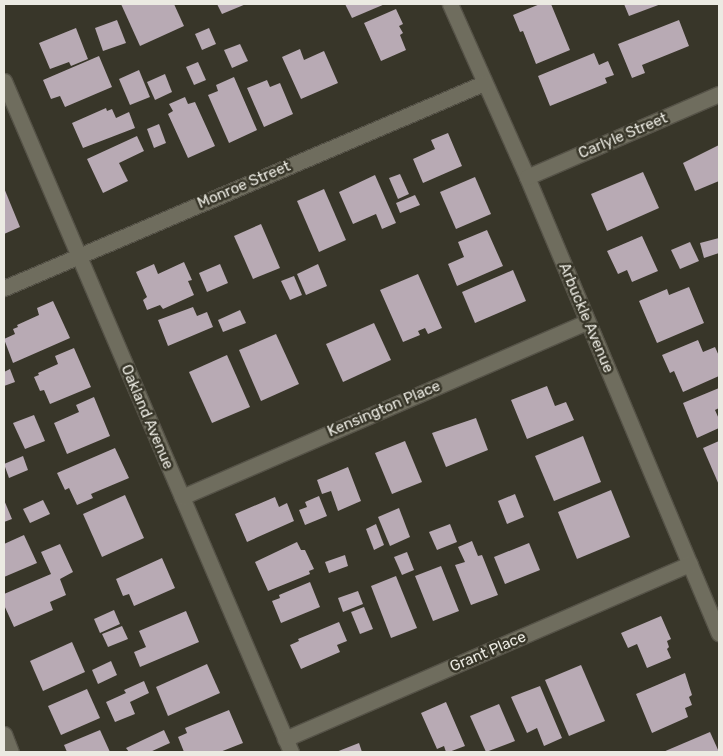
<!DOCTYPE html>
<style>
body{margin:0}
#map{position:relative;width:723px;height:756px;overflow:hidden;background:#383629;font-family:Rubik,sans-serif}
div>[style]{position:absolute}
.building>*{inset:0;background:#b8aab4}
.roads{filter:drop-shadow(1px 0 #555247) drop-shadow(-1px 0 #555247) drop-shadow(0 1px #555247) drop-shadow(0 -1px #555247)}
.street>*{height:15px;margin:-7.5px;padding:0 7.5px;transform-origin:7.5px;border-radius:7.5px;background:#6f6d5e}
span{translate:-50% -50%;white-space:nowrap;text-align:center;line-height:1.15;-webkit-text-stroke:5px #383629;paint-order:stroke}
.street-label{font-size:15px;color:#ebeae2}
.frame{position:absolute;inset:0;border:5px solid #ebeae2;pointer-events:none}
</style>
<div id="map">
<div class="building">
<div style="clip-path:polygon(121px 4px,174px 4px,184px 26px,140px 46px)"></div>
<div style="clip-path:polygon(217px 4px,246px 4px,222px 14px)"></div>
<div style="clip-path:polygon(345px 4px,385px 4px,352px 18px)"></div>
<div style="clip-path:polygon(540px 4px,551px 4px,570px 50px,536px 64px,523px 31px,520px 32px,513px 15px)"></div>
<div style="clip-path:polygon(624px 4px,661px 4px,629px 16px)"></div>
<div style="clip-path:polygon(396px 9px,403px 24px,399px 26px,403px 33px,400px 35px,406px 50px,381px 61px,364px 23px)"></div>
<div style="clip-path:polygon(117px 20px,126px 43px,103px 51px,95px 28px)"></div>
<div style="clip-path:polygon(679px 20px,689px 46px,642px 65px,645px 73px,632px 78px,618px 44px)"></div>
<div style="clip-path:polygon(76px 28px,88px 59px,71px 66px,69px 62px,50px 69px,39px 43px)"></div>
<div style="clip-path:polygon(209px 28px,216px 44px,202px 50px,195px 34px)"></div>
<div style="clip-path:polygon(240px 44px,248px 61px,232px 68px,224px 50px)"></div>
<div style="clip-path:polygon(300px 49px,304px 60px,324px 51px,338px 83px,301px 99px,282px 57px)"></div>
<div style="clip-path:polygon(594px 53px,599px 65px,608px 61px,614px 75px,605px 78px,607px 83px,550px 106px,538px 76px)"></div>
<div style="clip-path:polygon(99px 56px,112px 87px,65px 107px,60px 96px,51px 99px,43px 80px)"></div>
<div style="clip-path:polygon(198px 62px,206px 80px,194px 85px,186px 67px)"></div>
<div style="clip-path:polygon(139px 70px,150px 97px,130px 105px,119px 79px)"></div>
<div style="clip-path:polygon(165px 74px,172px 92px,155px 100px,147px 82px)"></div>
<div style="clip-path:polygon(234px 77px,257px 130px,229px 143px,208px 95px,218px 91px,216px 85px)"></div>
<div style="clip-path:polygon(267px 80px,270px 87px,280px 83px,293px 114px,264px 127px,247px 88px)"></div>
<div style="clip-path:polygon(185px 97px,188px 104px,195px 102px,215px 146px,188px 158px,168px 114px,173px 111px,169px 104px)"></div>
<div style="clip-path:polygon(106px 108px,107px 111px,112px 109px,116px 118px,129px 112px,135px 128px,83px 148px,72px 123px)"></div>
<div style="clip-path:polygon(159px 124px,166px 143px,154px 148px,147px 129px)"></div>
<div style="clip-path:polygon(448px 133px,462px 166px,423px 183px,413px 159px,435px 149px,431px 140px)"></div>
<div style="clip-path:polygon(137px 136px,144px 151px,119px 163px,128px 181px,103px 193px,87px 159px)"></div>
<div style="clip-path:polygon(719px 145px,719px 181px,695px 191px,683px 163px)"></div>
<div style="clip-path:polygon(643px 172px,659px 208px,607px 231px,591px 194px)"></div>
<div style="clip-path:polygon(400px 174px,409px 194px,398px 199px,389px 178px)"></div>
<div style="clip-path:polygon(375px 175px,396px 223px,382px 229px,376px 214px,353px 224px,339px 192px)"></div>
<div style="clip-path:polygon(475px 177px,491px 214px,456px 229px,440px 192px)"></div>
<div style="clip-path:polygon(4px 188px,20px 227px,4px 234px)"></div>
<div style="clip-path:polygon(324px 189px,346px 240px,319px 252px,297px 201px)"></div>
<div style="clip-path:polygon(415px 195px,420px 205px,400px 213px,396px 203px)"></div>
<div style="clip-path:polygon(261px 224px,280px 268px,253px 279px,234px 236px)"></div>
<div style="clip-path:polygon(487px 230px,503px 266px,457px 286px,448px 264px,464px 257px,458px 242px)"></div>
<div style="clip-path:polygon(642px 236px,658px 271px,632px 282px,627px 270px,618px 274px,607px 251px)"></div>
<div style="clip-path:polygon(719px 238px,719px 253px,704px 258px,700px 243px)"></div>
<div style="clip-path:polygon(690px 242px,699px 261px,680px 269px,671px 250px)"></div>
<div style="clip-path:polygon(184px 262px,192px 280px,188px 281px,194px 295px,163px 309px,160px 305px,147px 310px,143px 300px,147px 297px,136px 272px,154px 264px,158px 274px)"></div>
<div style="clip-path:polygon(220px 264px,228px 283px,207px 292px,199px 273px)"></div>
<div style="clip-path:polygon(318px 264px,327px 286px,306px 295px,297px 274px)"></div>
<div style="clip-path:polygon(513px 270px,526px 301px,475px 323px,462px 292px)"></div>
<div style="clip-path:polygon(418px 274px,442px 328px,428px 334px,425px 328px,418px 331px,420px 335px,403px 342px,380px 290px)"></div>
<div style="clip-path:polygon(294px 276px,302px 295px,290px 300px,281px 281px)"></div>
<div style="clip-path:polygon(689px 287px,704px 323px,657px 343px,639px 301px,667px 289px,669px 295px)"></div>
<div style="clip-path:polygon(53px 301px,70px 338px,13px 363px,4px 339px,15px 334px,13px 329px,18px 327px,17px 325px,39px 315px,37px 308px)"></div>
<div style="clip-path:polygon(193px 307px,197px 316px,207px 312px,213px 327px,168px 346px,158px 320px)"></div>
<div style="clip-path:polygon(240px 310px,246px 323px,223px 332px,218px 320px)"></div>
<div style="clip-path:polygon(374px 323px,391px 360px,343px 382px,326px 344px)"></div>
<div style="clip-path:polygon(276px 334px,299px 384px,261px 401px,239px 350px)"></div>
<div style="clip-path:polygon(698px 340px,703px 352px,715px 347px,719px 356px,719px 376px,683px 392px,674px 371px,670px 373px,662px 355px)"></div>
<div style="clip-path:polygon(74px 348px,91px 387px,50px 404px,44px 390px,40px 391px,34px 377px,39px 375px,38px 373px,58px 364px,55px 356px)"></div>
<div style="clip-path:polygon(227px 355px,250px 407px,212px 423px,189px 372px)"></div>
<div style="clip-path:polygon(10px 369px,15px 382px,4px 386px,4px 372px)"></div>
<div style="clip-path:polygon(547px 386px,555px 406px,566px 402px,574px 420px,527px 439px,511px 400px)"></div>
<div style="clip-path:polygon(719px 388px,719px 408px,715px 410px,719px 419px,719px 428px,697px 438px,683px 403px)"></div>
<div style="clip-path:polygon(94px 397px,110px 436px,67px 454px,54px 423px,79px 412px,76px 405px)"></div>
<div style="clip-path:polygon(34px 415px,45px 441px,25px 449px,13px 423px)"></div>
<div style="clip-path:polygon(476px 418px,488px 450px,446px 467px,432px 433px)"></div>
<div style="clip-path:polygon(583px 436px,601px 482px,554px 501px,535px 456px)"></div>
<div style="clip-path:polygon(405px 441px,422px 482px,392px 494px,375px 453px)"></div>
<div style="clip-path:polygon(719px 441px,719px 485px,703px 448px)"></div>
<div style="clip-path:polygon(115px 448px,129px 478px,91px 494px,93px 498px,77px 505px,69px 488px,65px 490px,57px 473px)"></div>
<div style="clip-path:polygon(23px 456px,28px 470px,9px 478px,4px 464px)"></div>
<div style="clip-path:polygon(348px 467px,361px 501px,338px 511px,331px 491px,322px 494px,317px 480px)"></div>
<div style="clip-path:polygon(611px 490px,630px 537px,577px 559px,558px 512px)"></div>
<div style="clip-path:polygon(515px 494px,524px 517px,507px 524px,498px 501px)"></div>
<div style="clip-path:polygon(125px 495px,144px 538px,102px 557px,83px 514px)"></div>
<div style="clip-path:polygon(319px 496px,327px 516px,305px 525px,299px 510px,307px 507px,305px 502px)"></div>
<div style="clip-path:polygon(275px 497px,279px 507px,287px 503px,294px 521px,247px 542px,235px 514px)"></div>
<div style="clip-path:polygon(4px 500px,12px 519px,4px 522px)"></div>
<div style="clip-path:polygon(43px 500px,50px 514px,30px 523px,23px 509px)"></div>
<div style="clip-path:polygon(399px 508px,410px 537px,390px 546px,378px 517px)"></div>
<div style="clip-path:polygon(376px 524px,384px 545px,374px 550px,366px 529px)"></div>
<div style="clip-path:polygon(450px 524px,457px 542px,437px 550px,429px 532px)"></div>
<div style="clip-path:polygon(24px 535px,37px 563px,4px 577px,4px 544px)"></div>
<div style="clip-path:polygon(472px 541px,478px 556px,482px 555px,498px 595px,471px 605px,455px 565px,465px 562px,458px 547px)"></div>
<div style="clip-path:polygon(297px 542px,301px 550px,305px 550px,314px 569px,309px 571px,310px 574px,268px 591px,255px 562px)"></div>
<div style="clip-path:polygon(529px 543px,540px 570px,505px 584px,494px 557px)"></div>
<div style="clip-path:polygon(60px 544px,73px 572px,60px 579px,66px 595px,50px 602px,53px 610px,14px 627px,4px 605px,4px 594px,51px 574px,41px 552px)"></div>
<div style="clip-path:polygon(407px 552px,414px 570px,402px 575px,394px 557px)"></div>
<div style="clip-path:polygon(345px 555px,348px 566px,329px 573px,325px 562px)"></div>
<div style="clip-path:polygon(162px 558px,175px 588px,134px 606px,129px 594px,123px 596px,116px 579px)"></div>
<div style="clip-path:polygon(441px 566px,459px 611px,433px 621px,415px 576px)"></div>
<div style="clip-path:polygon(396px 576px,417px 628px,391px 638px,371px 586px)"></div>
<div style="clip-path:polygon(310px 582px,320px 607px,281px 623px,272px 601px,280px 598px,279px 595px)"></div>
<div style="clip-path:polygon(358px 591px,363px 604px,343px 612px,338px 598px)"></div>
<div style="clip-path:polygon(364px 607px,373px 629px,360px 634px,351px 612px)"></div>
<div style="clip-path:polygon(114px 610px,120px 624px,100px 633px,94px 619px)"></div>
<div style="clip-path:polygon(186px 611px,199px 642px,140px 667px,134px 652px,146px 647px,139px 631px)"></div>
<div style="clip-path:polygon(661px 616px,671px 639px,667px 641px,669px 647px,667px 649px,671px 658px,647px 668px,637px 644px,628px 648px,621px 633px)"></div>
<div style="clip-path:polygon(339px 622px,347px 641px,337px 645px,340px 652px,301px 669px,290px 645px,299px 641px,298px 639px)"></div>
<div style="clip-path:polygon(122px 626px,128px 639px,108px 647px,102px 634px)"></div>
<div style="clip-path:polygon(72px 642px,85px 672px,43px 691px,30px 661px)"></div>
<div style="clip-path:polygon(111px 661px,117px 675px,98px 684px,92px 670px)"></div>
<div style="clip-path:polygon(207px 664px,220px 693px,168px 716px,156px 687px)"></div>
<div style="clip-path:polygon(581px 665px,605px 721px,569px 736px,545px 680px)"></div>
<div style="clip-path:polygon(685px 673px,692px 695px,689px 697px,692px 705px,685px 708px,688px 717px,652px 733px,636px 694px)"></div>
<div style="clip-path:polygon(144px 681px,149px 693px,130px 702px,135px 714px,115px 722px,106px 702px,126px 693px,124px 690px)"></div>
<div style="clip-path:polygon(540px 686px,562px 738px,544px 746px,537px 728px,527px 733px,511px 697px)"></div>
<div style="clip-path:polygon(87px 689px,100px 718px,61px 735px,48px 706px)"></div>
<div style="clip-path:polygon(446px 702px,465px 746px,449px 752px,446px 752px,444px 746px,437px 749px,421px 713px)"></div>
<div style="clip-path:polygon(499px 704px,515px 741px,486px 752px,470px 716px)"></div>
<div style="clip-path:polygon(229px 710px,243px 743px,220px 752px,184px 752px,178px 737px,187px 733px,185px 728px)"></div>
<div style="clip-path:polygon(100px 730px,110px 752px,67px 752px,64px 745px)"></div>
<div style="clip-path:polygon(164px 730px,170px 743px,150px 752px,129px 752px,126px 748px)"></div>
<div style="clip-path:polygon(710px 732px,719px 752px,663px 752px)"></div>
<div style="clip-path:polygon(359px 743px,362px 752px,336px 752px)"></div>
</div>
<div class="roads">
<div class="street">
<div style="left:450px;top:4px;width:189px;rotate:66deg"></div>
<div style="left:527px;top:177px;width:495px;rotate:67.2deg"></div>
<div style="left:4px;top:81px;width:730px;rotate:66.84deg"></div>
<div style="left:527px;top:177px;width:209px;rotate:-23.4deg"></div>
<div style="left:4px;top:288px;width:522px;rotate:-23.13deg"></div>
<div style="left:182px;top:497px;width:441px;rotate:-23.4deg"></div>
<div style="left:4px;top:734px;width:19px;rotate:69deg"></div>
<div style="left:285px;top:739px;width:441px;rotate:-23.4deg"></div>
</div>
</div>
<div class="street-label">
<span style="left:623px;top:136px;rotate:-23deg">Carlyle Street</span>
<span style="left:244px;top:185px;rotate:-23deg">Monroe Street</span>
<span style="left:586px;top:318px;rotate:67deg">Arbuckle Avenue</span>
<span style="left:384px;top:409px;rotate:-23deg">Kensington Place</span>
<span style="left:147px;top:417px;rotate:67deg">Oakland Avenue</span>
<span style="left:488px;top:652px;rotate:-23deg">Grant Place</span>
</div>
<div class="frame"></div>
</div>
